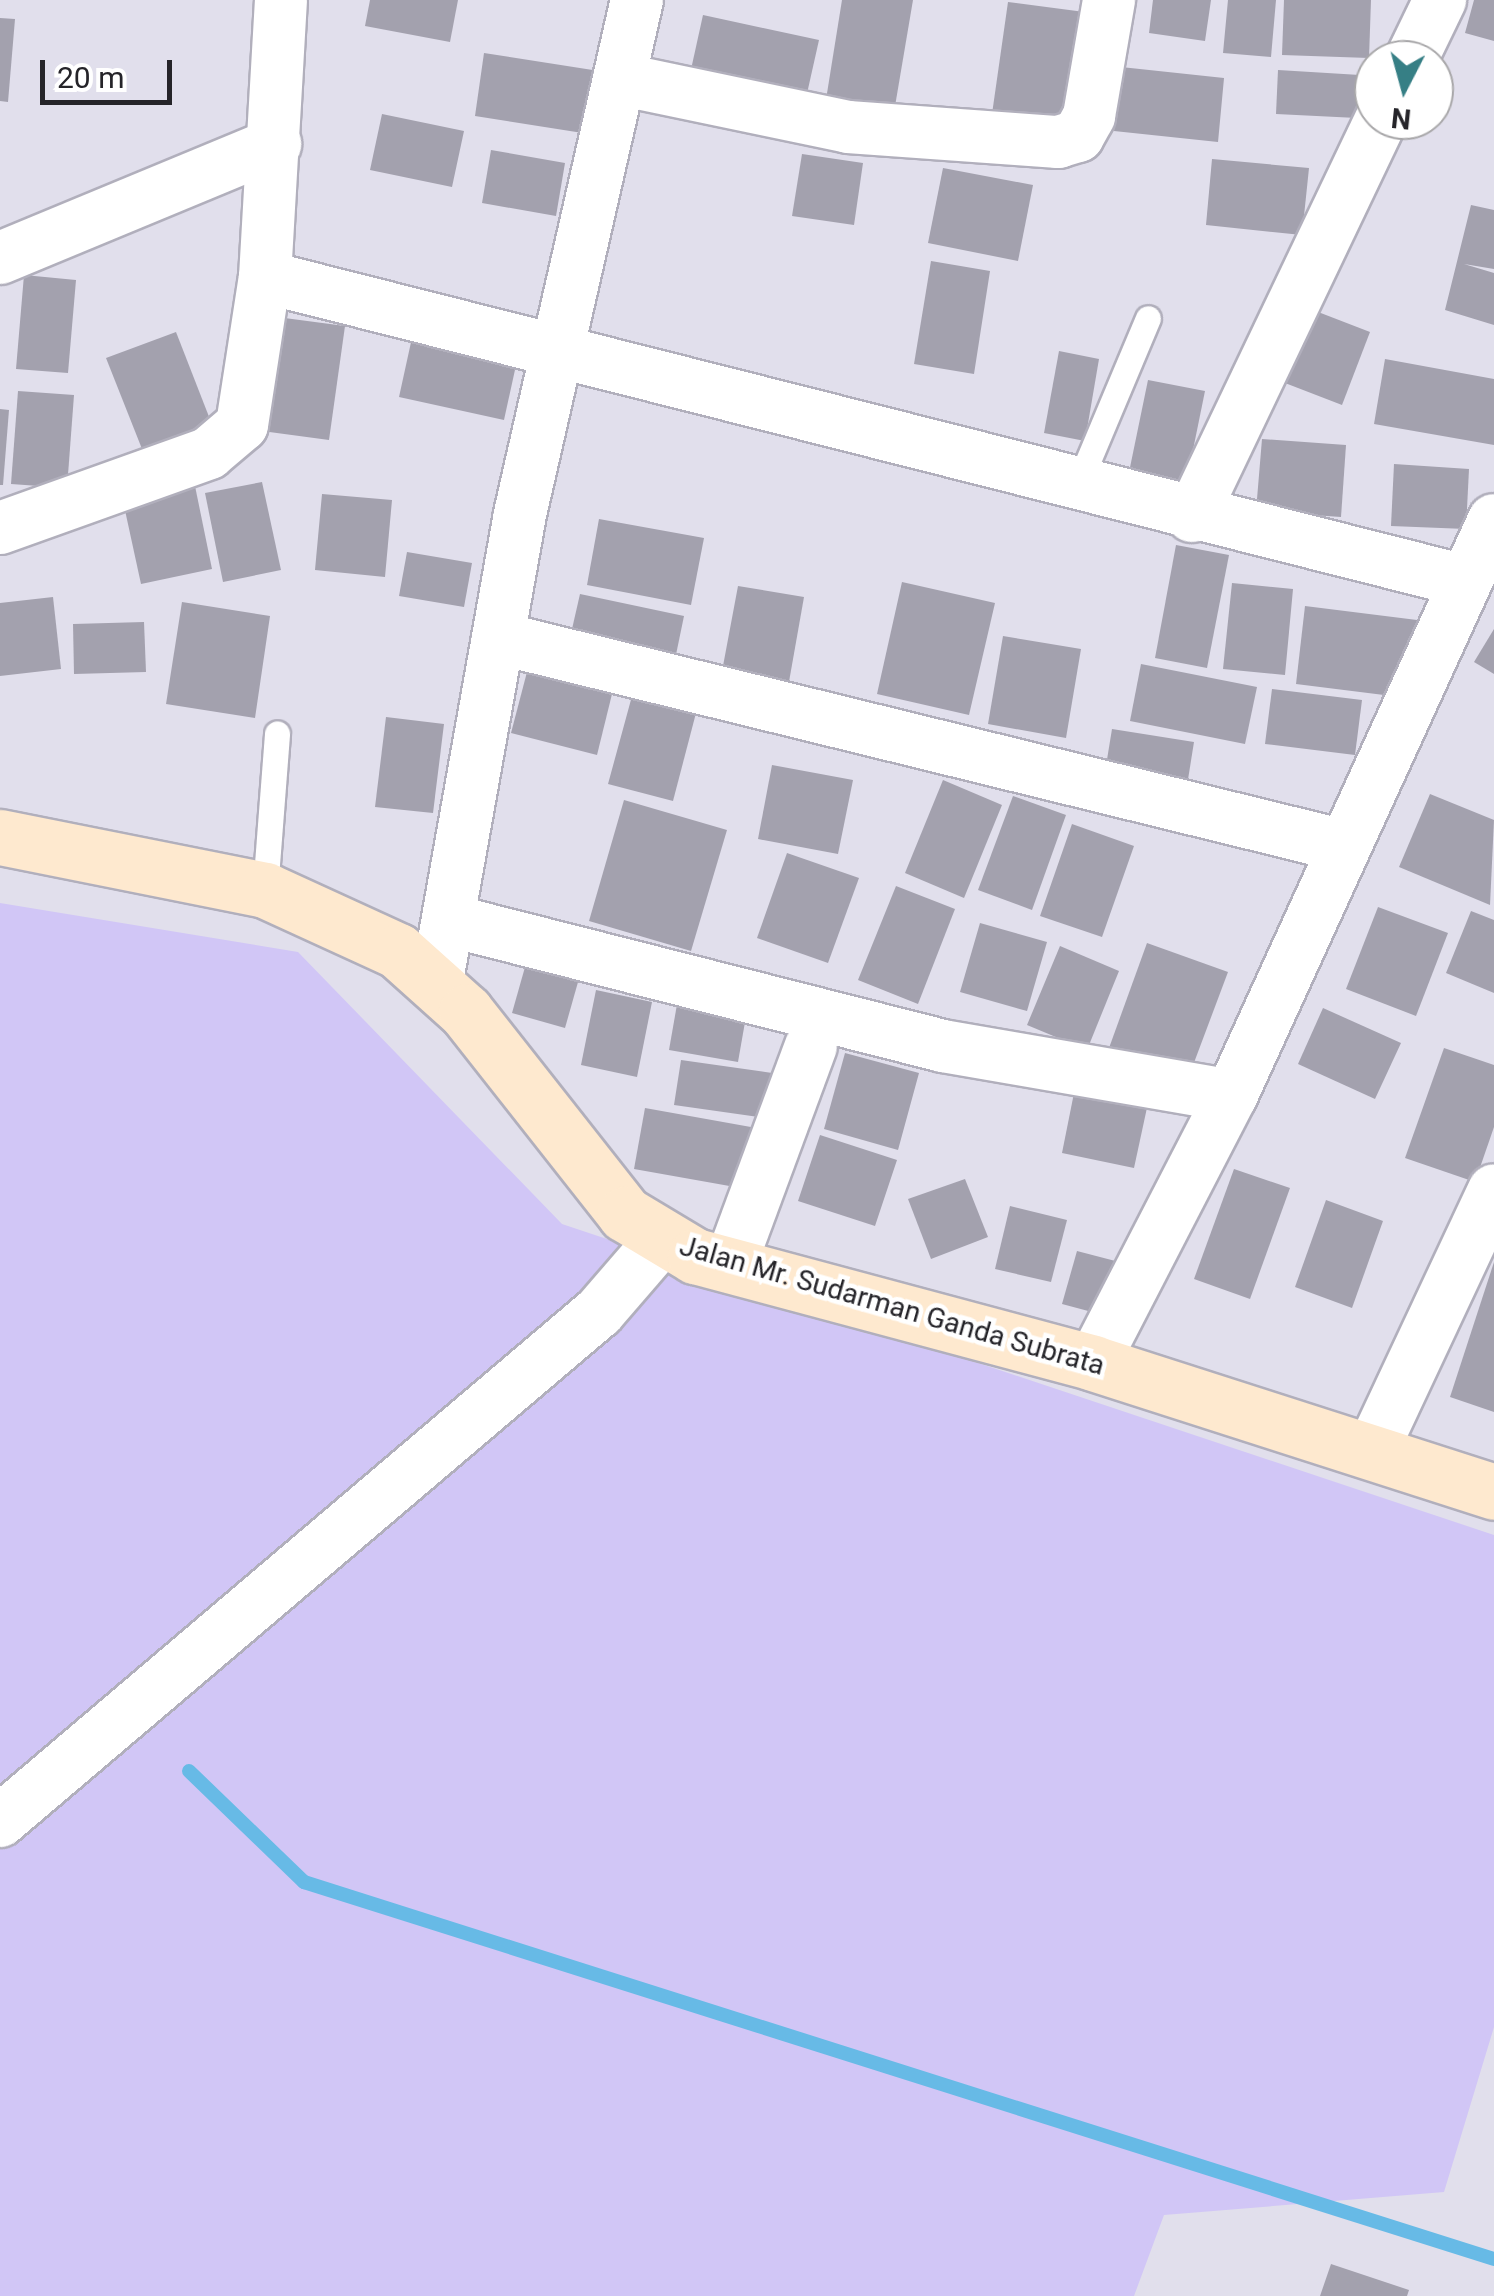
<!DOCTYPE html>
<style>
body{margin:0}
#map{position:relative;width:1494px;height:2296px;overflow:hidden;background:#e1dfec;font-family:Roboto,sans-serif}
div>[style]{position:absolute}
.green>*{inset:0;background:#d1c6f6}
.stream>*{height:14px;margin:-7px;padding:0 7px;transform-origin:7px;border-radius:7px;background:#67bae6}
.building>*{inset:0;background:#a3a1ae}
.roads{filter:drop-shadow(2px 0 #b1afbc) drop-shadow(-2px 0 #b1afbc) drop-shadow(0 2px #b1afbc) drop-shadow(0 -2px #b1afbc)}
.lane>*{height:25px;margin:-12.5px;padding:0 12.5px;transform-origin:12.5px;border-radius:12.5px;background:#fff}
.street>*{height:52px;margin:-26px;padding:0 26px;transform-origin:26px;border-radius:26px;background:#fff}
.secondary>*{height:55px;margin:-27.5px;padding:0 27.5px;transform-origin:27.5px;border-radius:27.5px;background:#fee9cf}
span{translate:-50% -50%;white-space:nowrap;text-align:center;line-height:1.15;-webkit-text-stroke:9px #fff;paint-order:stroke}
.street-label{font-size:28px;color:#252429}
.north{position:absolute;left:1354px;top:40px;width:100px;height:100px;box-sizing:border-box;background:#fff;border:2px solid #a8a7a9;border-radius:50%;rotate:186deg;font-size:28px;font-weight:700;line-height:40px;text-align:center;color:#252429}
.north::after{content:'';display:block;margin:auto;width:35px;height:45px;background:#367f85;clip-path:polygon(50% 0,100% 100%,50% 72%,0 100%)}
.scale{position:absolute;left:40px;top:60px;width:132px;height:45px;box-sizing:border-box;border:5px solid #252429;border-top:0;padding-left:12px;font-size:30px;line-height:35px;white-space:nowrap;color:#252429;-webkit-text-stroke:8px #fff;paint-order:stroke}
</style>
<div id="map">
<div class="green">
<div style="clip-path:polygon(0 903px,298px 952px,562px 1224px,1494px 1535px,1494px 2027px,1444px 2192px,1164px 2215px,1134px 2296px,0 2296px)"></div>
</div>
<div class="stream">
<div style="left:189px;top:1771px;width:160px;rotate:44deg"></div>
<div style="left:304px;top:1882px;width:1248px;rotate:17.58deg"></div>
</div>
<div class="building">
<div style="clip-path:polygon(370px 0,458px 0,450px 42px,365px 26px)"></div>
<div style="clip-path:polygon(842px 0,913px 0,892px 124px,824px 112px)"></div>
<div style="clip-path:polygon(1153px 0,1211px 0,1205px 41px,1149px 33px)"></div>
<div style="clip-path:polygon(1228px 0,1276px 0,1271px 57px,1223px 53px)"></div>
<div style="clip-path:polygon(1284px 0,1371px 0,1369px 58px,1282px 55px)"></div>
<div style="clip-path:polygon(1474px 0,1494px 0,1494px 41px,1465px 33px)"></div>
<div style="clip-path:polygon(1008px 2px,1092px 13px,1076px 126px,992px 114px)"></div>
<div style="clip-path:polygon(703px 15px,819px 40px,806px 98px,690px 74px)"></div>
<div style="clip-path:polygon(0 18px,15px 19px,8px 102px,0 101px)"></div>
<div style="clip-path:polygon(484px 53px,599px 71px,589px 134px,475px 116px)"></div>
<div style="clip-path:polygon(1121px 67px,1224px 78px,1218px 142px,1114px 131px)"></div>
<div style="clip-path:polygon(1278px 70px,1360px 75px,1357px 118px,1276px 114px)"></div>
<div style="clip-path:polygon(382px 114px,464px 131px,452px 187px,370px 170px)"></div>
<div style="clip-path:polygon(491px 150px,565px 163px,556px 216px,482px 203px)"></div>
<div style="clip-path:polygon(802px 154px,863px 163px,854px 225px,792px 216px)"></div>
<div style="clip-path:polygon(1212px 159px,1309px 168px,1302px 235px,1206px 225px)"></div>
<div style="clip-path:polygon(943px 168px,1033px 185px,1018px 261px,928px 243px)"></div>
<div style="clip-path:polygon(1471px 205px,1494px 210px,1494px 269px,1464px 264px,1494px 273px,1494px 325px,1445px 310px)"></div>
<div style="clip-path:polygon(931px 261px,990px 271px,974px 374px,914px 364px)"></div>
<div style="clip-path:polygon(24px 275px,76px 280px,68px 373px,16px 369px)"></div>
<div style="clip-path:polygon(1313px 310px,1370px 332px,1342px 405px,1285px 383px)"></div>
<div style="clip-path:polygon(277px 317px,345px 326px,329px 440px,262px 431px)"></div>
<div style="clip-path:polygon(176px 332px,213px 427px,144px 454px,106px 358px)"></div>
<div style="clip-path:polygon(413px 333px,518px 356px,504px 420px,399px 397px)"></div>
<div style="clip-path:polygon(1059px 351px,1099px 359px,1085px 441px,1044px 433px)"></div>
<div style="clip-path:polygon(1385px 359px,1494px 379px,1494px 445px,1374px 424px)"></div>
<div style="clip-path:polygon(1148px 380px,1205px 391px,1184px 494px,1127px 482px)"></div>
<div style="clip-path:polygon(18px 391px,74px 395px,67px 488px,11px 484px)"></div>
<div style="clip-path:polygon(0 409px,9px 410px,3px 485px,0 485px)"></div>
<div style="clip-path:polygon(1262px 439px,1346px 445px,1341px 517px,1256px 511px)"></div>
<div style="clip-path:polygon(1394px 464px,1469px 469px,1466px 529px,1391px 526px)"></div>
<div style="clip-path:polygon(262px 482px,281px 570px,223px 582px,205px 493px)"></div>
<div style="clip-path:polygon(195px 486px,212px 569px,141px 584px,123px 501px)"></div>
<div style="clip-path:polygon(322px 494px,392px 500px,385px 577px,315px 570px)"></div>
<div style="clip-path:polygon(599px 519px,704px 538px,691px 605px,587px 585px)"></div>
<div style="clip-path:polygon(1176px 545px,1229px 555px,1207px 668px,1155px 658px)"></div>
<div style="clip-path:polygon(407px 552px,472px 563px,464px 607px,399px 596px)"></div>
<div style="clip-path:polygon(902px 582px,995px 603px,969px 715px,877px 694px)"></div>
<div style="clip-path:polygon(1232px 583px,1293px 589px,1285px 675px,1223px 669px)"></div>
<div style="clip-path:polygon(738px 586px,804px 597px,787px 693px,720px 682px)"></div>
<div style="clip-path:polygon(580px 594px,684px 616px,672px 674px,567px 651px)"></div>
<div style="clip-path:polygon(53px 597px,61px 669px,0 676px,0 603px)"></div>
<div style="clip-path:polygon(182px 602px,270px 616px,255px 718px,166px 704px)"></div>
<div style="clip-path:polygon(1305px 606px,1417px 620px,1408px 698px,1296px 684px)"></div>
<div style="clip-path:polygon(144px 622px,146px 672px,74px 674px,73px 624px)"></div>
<div style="clip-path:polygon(1494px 629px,1494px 674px,1474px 662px)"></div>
<div style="clip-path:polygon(1003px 636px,1081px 649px,1066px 738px,988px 724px)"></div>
<div style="clip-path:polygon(1141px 664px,1257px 687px,1245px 744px,1130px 721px)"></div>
<div style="clip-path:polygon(527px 672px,612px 694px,597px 755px,511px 733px)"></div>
<div style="clip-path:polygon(1272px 689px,1362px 700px,1355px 755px,1265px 744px)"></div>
<div style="clip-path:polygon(632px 696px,696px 713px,673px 801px,608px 784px)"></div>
<div style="clip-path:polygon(386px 717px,444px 724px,433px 813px,375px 807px)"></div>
<div style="clip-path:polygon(1112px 729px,1194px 742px,1186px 792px,1104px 778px)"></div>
<div style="clip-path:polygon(772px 765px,853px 780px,838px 854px,758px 839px)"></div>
<div style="clip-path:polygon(943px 780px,1002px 805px,964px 898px,905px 873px)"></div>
<div style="clip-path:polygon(1430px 794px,1494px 820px,1490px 905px,1399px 867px)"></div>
<div style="clip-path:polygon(1013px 796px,1066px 815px,1032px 910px,978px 890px)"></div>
<div style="clip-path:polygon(624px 800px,727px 830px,691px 951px,589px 921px)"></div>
<div style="clip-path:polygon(1072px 824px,1134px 846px,1102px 937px,1040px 916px)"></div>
<div style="clip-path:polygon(787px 853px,859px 878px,828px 963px,757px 938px)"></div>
<div style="clip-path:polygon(896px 886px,955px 909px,918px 1004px,858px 980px)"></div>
<div style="clip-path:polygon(1378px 907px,1448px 933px,1416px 1016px,1346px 989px)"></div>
<div style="clip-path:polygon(1471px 911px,1494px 920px,1494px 993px,1446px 973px)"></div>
<div style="clip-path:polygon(980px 923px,1047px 942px,1027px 1011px,960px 992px)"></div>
<div style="clip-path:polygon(1147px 943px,1228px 972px,1189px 1076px,1109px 1048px)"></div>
<div style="clip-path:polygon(1060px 946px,1119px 971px,1087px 1050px,1027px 1025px)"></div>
<div style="clip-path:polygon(527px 960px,580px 975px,565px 1028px,512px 1013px)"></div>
<div style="clip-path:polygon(596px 990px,652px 1002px,637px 1077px,581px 1065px)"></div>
<div style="clip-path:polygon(679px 993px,748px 1005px,738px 1062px,669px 1050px)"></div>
<div style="clip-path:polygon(1323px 1008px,1401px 1043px,1375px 1099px,1298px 1064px)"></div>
<div style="clip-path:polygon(1444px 1048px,1494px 1065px,1494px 1127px,1475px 1182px,1405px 1158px)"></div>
<div style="clip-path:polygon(845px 1053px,919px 1073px,898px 1150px,824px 1129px)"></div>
<div style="clip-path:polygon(681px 1060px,779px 1074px,773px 1119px,674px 1105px)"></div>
<div style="clip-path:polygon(1075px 1088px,1148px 1103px,1134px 1168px,1062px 1153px)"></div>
<div style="clip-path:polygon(645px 1108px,762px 1129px,752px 1190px,634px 1169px)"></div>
<div style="clip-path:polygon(820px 1135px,897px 1160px,875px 1226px,798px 1201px)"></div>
<div style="clip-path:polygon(1234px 1169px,1290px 1188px,1250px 1299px,1194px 1279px)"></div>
<div style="clip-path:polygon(965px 1179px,988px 1237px,931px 1259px,908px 1199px)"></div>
<div style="clip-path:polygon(1326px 1200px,1383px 1221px,1352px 1308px,1295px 1287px)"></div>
<div style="clip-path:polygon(1010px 1206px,1067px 1220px,1051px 1282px,995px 1269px)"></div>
<div style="clip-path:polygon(1077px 1251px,1123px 1263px,1107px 1316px,1062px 1304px)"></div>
<div style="clip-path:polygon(1494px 1262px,1494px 1412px,1450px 1397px)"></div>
<div style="clip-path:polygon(1331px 2264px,1409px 2290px,1407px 2296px,1320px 2296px)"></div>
</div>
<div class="roads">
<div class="lane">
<div style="left:1077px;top:487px;width:183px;rotate:-67.2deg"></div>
<div style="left:265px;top:890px;width:157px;rotate:-85.6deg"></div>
</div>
<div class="street">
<div style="left:1411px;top:60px;width:67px;rotate:-64.2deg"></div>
<div style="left:619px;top:79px;width:234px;rotate:11.8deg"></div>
<div style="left:848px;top:127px;width:211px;rotate:4.1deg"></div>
<div style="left:1058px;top:142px;width:21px;rotate:-17deg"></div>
<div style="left:1078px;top:136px;width:23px;rotate:-61deg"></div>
<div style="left:1089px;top:116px;width:118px;rotate:-80.2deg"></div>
<div style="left:0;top:258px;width:298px;rotate:-22.5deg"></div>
<div style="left:265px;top:277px;width:1238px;rotate:14.22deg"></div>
<div style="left:1192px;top:516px;width:439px;rotate:-64.5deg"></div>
<div style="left:0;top:528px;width:222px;rotate:-19.7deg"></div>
<div style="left:209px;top:453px;width:43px;rotate:-40.3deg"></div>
<div style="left:242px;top:425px;width:150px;rotate:-81.2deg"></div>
<div style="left:265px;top:277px;width:277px;rotate:-86.7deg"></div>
<div style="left:498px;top:638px;width:871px;rotate:13.81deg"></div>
<div style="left:448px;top:920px;width:511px;rotate:14.28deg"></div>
<div style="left:943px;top:1046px;width:292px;rotate:9.8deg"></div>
<div style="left:437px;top:980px;width:473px;rotate:-79.9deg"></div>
<div style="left:520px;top:514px;width:527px;rotate:-77.18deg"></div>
<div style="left:730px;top:1265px;width:233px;rotate:-69.7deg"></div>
<div style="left:1093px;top:1363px;width:301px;rotate:-62.7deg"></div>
<div style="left:1231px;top:1096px;width:633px;rotate:-65.46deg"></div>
<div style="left:1371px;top:1453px;width:290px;rotate:-64.9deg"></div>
<div style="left:0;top:1821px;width:786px;rotate:-40.36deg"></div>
<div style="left:599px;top:1312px;width:96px;rotate:-49.2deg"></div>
</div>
<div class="secondary">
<div style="left:0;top:837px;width:270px;rotate:11.3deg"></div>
<div style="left:265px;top:890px;width:146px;rotate:24.6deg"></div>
<div style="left:398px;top:951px;width:91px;rotate:41.9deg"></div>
<div style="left:466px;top:1012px;width:257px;rotate:51.8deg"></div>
<div style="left:625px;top:1214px;width:82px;rotate:31deg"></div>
<div style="left:695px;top:1256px;width:412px;rotate:15deg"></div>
<div style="left:1093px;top:1363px;width:421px;rotate:17.8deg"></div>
</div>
</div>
<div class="street-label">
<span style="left:892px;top:1306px;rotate:16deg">Jalan Mr. Sudarman Ganda Subrata</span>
</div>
<div class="north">N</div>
<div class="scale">20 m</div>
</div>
